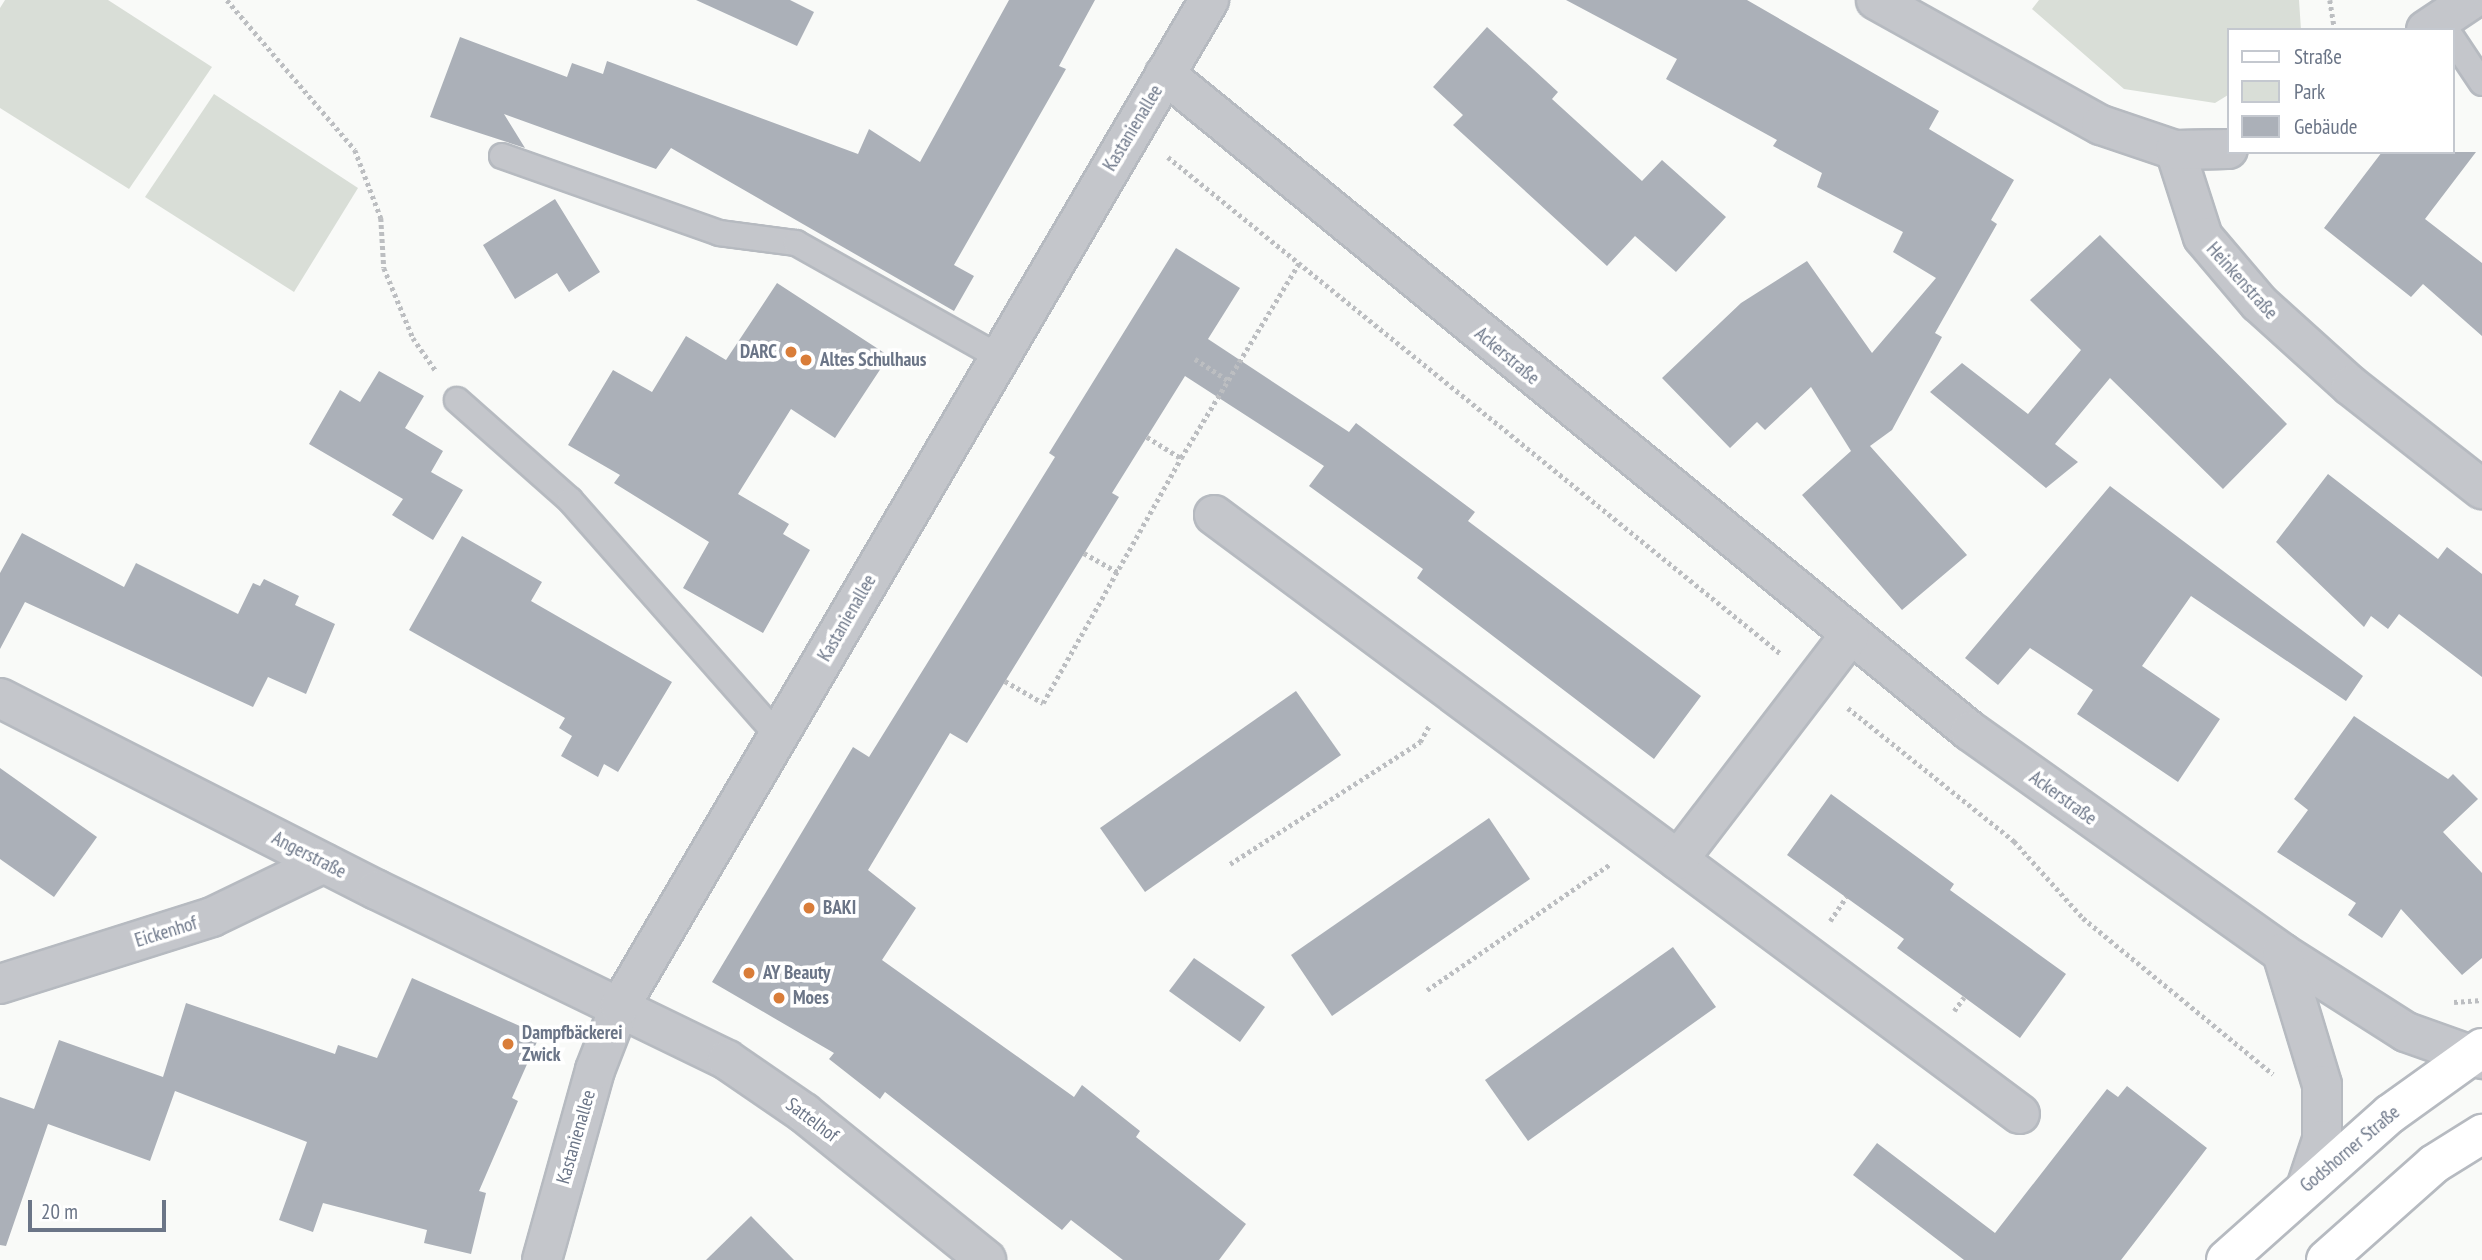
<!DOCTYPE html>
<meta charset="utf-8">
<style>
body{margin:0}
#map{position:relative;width:2482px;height:1260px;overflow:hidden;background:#f9faf8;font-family:"PT Sans Narrow",sans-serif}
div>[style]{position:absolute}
.green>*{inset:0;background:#d9ded7}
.building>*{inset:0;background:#abb0b8}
.path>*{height:4.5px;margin-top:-2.25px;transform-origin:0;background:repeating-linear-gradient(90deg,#bcbec1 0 3.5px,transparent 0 7px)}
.roads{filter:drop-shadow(2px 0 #b6bac0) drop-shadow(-2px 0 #b6bac0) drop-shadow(0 2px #b6bac0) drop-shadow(0 -2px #b6bac0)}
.service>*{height:24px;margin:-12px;padding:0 12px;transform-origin:12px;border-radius:12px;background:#c4c6cb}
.minor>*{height:38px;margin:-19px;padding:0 19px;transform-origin:19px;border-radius:19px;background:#c4c6cb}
.secondary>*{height:38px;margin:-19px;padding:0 19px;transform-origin:19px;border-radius:19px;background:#fff}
.dots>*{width:19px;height:19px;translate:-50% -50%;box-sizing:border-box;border:4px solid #fff;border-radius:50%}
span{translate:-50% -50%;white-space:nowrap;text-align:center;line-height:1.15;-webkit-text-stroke:7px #fff;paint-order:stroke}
.street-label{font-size:19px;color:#6b7587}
.poi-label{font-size:19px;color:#6b7587;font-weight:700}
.right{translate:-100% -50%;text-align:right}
.left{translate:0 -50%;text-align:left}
.legend{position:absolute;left:2227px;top:28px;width:228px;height:126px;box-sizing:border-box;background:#fff;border:2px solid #c4c8cf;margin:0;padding:9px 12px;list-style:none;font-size:21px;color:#6b7587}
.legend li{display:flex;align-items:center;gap:14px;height:35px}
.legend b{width:35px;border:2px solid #c4c8cf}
.scale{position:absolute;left:28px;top:1200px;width:138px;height:32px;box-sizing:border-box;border:4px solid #6b7587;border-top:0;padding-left:9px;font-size:21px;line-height:24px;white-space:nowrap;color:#6b7587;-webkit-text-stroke:5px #fff;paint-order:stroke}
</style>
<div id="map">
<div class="green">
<div style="clip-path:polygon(5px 0,108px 0,212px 67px,129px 189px,0 108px,0 8px)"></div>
<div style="clip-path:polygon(2039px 0,2299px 0,2301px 30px,2228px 30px,2228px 95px,2215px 103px,2124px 89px,2032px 9px)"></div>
<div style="clip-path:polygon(214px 94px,358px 188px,294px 292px,145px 197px)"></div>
</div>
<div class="building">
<div style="clip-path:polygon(696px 0,790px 0,814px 12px,797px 46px)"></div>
<div style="clip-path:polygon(1009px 0,1095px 0,1059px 66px,1066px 69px,954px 265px,974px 276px,954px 311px,671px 148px,656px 169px,504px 114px,525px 148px,430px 117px,460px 37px,567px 77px,572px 63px,603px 74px,607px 61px,858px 154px,869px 129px,920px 162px)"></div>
<div style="clip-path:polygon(1566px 0,1747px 0,1939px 111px,1929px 129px,2014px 180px,1991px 220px,1997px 224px,1935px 333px,1942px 337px,1892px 430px,1870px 446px,1967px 555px,1902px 610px,1802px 495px,1851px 451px,1811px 387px,1765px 430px,1757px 422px,1730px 448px,1662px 378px,1741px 303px,1807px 261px,1872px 353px,1936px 278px,1893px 252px,1903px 232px,1817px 187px,1822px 173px,1773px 146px,1777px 140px,1666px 79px,1677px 59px)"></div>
<div style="clip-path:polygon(1487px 27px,1558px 92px,1552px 99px,1642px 181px,1662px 160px,1726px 217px,1676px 272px,1635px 236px,1607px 266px,1453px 125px,1463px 115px,1433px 87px)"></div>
<div style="clip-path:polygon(2382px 152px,2476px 152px,2425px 219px,2482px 263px,2482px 336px,2423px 284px,2411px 297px,2324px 228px)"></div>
<div style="clip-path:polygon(555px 199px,600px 272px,569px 292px,557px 273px,515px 299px,483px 245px)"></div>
<div style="clip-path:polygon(2100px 235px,2287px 424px,2223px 489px,2110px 378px,2055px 444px,2078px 462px,2046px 488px,1930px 392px,1962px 363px,2028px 414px,2081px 350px,2030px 300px)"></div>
<div style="clip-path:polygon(1176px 248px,1240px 288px,1208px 339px,1349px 432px,1356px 423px,1475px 512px,1468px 521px,1701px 696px,1654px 759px,1417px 578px,1423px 569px,1309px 486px,1324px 466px,1185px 376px,1112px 493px,1119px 497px,967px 743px,950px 733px,868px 870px,916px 908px,882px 960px,1074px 1097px,1082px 1085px,1140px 1131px,1136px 1137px,1246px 1224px,1219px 1260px,1123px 1260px,1071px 1220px,1062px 1230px,885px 1092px,880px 1099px,829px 1059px,834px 1053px,712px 982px,853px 747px,869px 757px,1055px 457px,1049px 453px)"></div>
<div style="clip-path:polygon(777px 283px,889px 356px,835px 438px,791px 409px,738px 494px,789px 524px,783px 534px,810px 550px,763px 633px,683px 588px,709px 542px,614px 483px,620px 475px,568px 445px,613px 370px,652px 392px,686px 336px,726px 360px)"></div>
<div style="clip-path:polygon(379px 371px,424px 396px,405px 428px,443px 451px,431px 472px,463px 490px,433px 540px,392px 515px,403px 499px,309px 444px,340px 390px,360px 402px)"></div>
<div style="clip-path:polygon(2328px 474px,2438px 559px,2447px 547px,2482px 574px,2482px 677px,2399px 614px,2388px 629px,2371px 616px,2364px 627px,2276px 542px)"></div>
<div style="clip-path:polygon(2110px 486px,2363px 676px,2346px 701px,2191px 596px,2142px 666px,2220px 719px,2178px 782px,2077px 714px,2093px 690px,2030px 648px,1998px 685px,1965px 658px)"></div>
<div style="clip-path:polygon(22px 533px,124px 587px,136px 563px,238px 614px,253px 583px,260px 586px,264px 579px,299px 596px,295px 605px,335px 624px,306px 694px,268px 677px,253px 707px,25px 602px,0 649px,0 573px)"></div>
<div style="clip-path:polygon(462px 536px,542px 582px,531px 601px,672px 682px,618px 772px,604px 764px,598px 777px,561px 756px,572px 736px,559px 728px,565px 718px,409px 630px)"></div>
<div style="clip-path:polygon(1296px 691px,1341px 755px,1145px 892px,1100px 828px)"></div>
<div style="clip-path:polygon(2354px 716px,2448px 779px,2453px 774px,2478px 799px,2443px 832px,2482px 873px,2482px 958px,2462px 975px,2401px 909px,2382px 938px,2348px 915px,2356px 903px,2277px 852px,2308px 810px,2294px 799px)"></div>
<div style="clip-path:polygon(0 768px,97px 837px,54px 897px,0 859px)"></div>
<div style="clip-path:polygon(1831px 794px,1954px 884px,1950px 890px,2066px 974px,2020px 1038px,1897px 948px,1904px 939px,1787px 855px)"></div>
<div style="clip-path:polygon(1489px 818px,1530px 879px,1332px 1016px,1291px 955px)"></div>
<div style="clip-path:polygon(1673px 947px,1716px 1007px,1528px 1141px,1485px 1080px)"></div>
<div style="clip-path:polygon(1194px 958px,1265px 1007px,1240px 1042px,1169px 991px)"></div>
<div style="clip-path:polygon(412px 978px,540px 1035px,512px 1098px,518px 1101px,479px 1191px,486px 1193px,471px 1254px,424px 1243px,427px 1230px,323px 1203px,313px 1232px,279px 1220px,307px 1142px,175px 1091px,150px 1161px,48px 1124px,6px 1246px,0 1245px,0 1097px,34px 1109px,59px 1040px,163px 1077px,186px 1003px,335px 1054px,338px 1045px,377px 1058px)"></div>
<div style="clip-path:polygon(2127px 1086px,2207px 1148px,2121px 1260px,1964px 1260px,1853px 1175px,1877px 1143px,1995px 1233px,2107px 1089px,2118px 1097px)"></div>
<div style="clip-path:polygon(751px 1216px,794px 1260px,706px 1260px)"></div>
</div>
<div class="path">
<div style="left:227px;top:0;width:197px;rotate:49.5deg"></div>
<div style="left:355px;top:150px;width:73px;rotate:69.1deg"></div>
<div style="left:381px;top:218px;width:50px;rotate:86.6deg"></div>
<div style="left:384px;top:268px;width:76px;rotate:67.5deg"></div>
<div style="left:413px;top:338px;width:40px;rotate:55.1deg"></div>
<div style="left:2330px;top:0;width:30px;rotate:81deg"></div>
<div style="left:1168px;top:157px;width:789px;rotate:39.03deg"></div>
<div style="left:1195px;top:359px;width:40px;rotate:32.9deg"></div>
<div style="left:1147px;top:437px;width:40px;rotate:32deg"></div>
<div style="left:1084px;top:553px;width:40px;rotate:29.7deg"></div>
<div style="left:1005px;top:681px;width:44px;rotate:30.1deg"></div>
<div style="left:1043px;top:703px;width:281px;rotate:-60.6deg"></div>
<div style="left:1181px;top:458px;width:228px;rotate:-58.8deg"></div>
<div style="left:1848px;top:708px;width:213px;rotate:38.7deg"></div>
<div style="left:2014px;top:841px;width:103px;rotate:48.1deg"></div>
<div style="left:2083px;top:918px;width:246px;rotate:39.4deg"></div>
<div style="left:1230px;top:864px;width:226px;rotate:-32.7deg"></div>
<div style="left:1420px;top:742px;width:18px;rotate:-61deg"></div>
<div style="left:1830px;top:921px;width:29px;rotate:-56deg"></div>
<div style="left:1427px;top:990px;width:222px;rotate:-34.5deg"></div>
<div style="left:2454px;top:1002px;width:28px;rotate:-4deg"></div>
<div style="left:1954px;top:1011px;width:17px;rotate:-54deg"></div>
</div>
<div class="roads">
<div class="service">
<div style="left:2452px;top:38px;width:54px;rotate:56.3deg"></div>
<div style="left:502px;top:156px;width:230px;rotate:19.5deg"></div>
<div style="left:719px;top:233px;width:78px;rotate:7.4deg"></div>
<div style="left:796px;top:243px;width:231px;rotate:29.3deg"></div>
<div style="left:457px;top:400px;width:151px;rotate:41.5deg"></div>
<div style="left:570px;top:500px;width:316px;rotate:48.6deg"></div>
</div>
<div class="minor">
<div style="left:1876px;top:0;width:257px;rotate:29.1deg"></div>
<div style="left:2101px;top:125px;width:78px;rotate:18.7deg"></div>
<div style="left:2175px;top:150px;width:91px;rotate:72.2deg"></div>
<div style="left:2203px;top:237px;width:87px;rotate:49.7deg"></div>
<div style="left:2259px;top:303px;width:124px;rotate:42.1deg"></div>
<div style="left:2351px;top:386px;width:167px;rotate:38.2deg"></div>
<div style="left:2426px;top:30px;width:54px;rotate:-33.7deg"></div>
<div style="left:1165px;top:74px;width:1039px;rotate:39.22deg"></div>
<div style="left:1970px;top:731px;width:383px;rotate:35.4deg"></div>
<div style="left:2282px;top:953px;width:147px;rotate:32.5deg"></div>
<div style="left:2406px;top:1032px;width:81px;rotate:19.6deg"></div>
<div style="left:2175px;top:150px;width:53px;rotate:-1.1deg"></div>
<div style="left:1214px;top:515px;width:1004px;rotate:36.62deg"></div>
<div style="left:0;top:698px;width:423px;rotate:27deg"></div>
<div style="left:377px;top:890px;width:389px;rotate:25.9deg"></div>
<div style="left:727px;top:1060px;width:93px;rotate:34.5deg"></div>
<div style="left:804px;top:1113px;width:234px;rotate:38.9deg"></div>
<div style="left:1678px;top:860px;width:282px;rotate:-52.6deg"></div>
<div style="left:2282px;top:953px;width:138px;rotate:73.1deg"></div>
<div style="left:2322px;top:1085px;width:55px;rotate:90deg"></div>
<div style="left:2322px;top:1140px;width:47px;rotate:108.4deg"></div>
<div style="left:0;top:984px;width:222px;rotate:-17.5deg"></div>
<div style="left:212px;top:917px;width:124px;rotate:-25.7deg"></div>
<div style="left:542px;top:1260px;width:197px;rotate:-74.4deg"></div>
<div style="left:595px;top:1070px;width:69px;rotate:-68.7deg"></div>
<div style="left:620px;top:1006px;width:1166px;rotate:-59.65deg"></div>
</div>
<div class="secondary">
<div style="left:2226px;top:1260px;width:220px;rotate:-41.7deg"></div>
<div style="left:2390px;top:1114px;width:113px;rotate:-35.7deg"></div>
<div style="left:2326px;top:1260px;width:144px;rotate:-41.6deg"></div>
<div style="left:2434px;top:1164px;width:57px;rotate:-32deg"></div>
</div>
</div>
<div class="dots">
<div style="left:791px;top:352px;background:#d97d39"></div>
<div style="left:806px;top:360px;background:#d97d39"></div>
<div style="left:809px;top:908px;background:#d97d39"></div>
<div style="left:749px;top:973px;background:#d97d39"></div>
<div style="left:779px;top:998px;background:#d97d39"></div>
<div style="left:508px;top:1044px;background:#d97d39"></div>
</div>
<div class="street-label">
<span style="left:1133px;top:128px;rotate:-59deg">Kastanienallee</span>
<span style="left:2242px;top:281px;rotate:48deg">Heinkenstraße</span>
<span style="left:1507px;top:356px;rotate:40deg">Ackerstraße</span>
<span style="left:847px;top:618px;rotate:-60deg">Kastanienallee</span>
<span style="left:2063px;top:798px;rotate:36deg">Ackerstraße</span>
<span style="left:309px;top:855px;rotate:27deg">Angerstraße</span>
<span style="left:166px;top:932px;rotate:-17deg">Eickenhof</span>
<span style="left:812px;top:1120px;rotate:37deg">Sattelhof</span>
<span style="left:576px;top:1137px;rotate:-74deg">Kastanienallee</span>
<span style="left:2350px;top:1149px;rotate:-40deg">Godshorner Straße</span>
</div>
<div class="poi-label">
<span class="right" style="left:777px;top:352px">DARC</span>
<span class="left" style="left:820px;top:360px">Altes Schulhaus</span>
<span class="left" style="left:823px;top:908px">BAKI</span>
<span class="left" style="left:763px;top:973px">AY Beauty</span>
<span class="left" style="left:793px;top:998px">Moes</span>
<span class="left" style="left:522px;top:1044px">Dampfbäckerei<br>Zwick</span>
</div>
<ul class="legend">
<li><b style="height:9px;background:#fff"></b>Straße</li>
<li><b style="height:19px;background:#d9ded7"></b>Park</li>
<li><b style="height:19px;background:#abb0b8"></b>Gebäude</li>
</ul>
<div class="scale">20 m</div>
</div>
